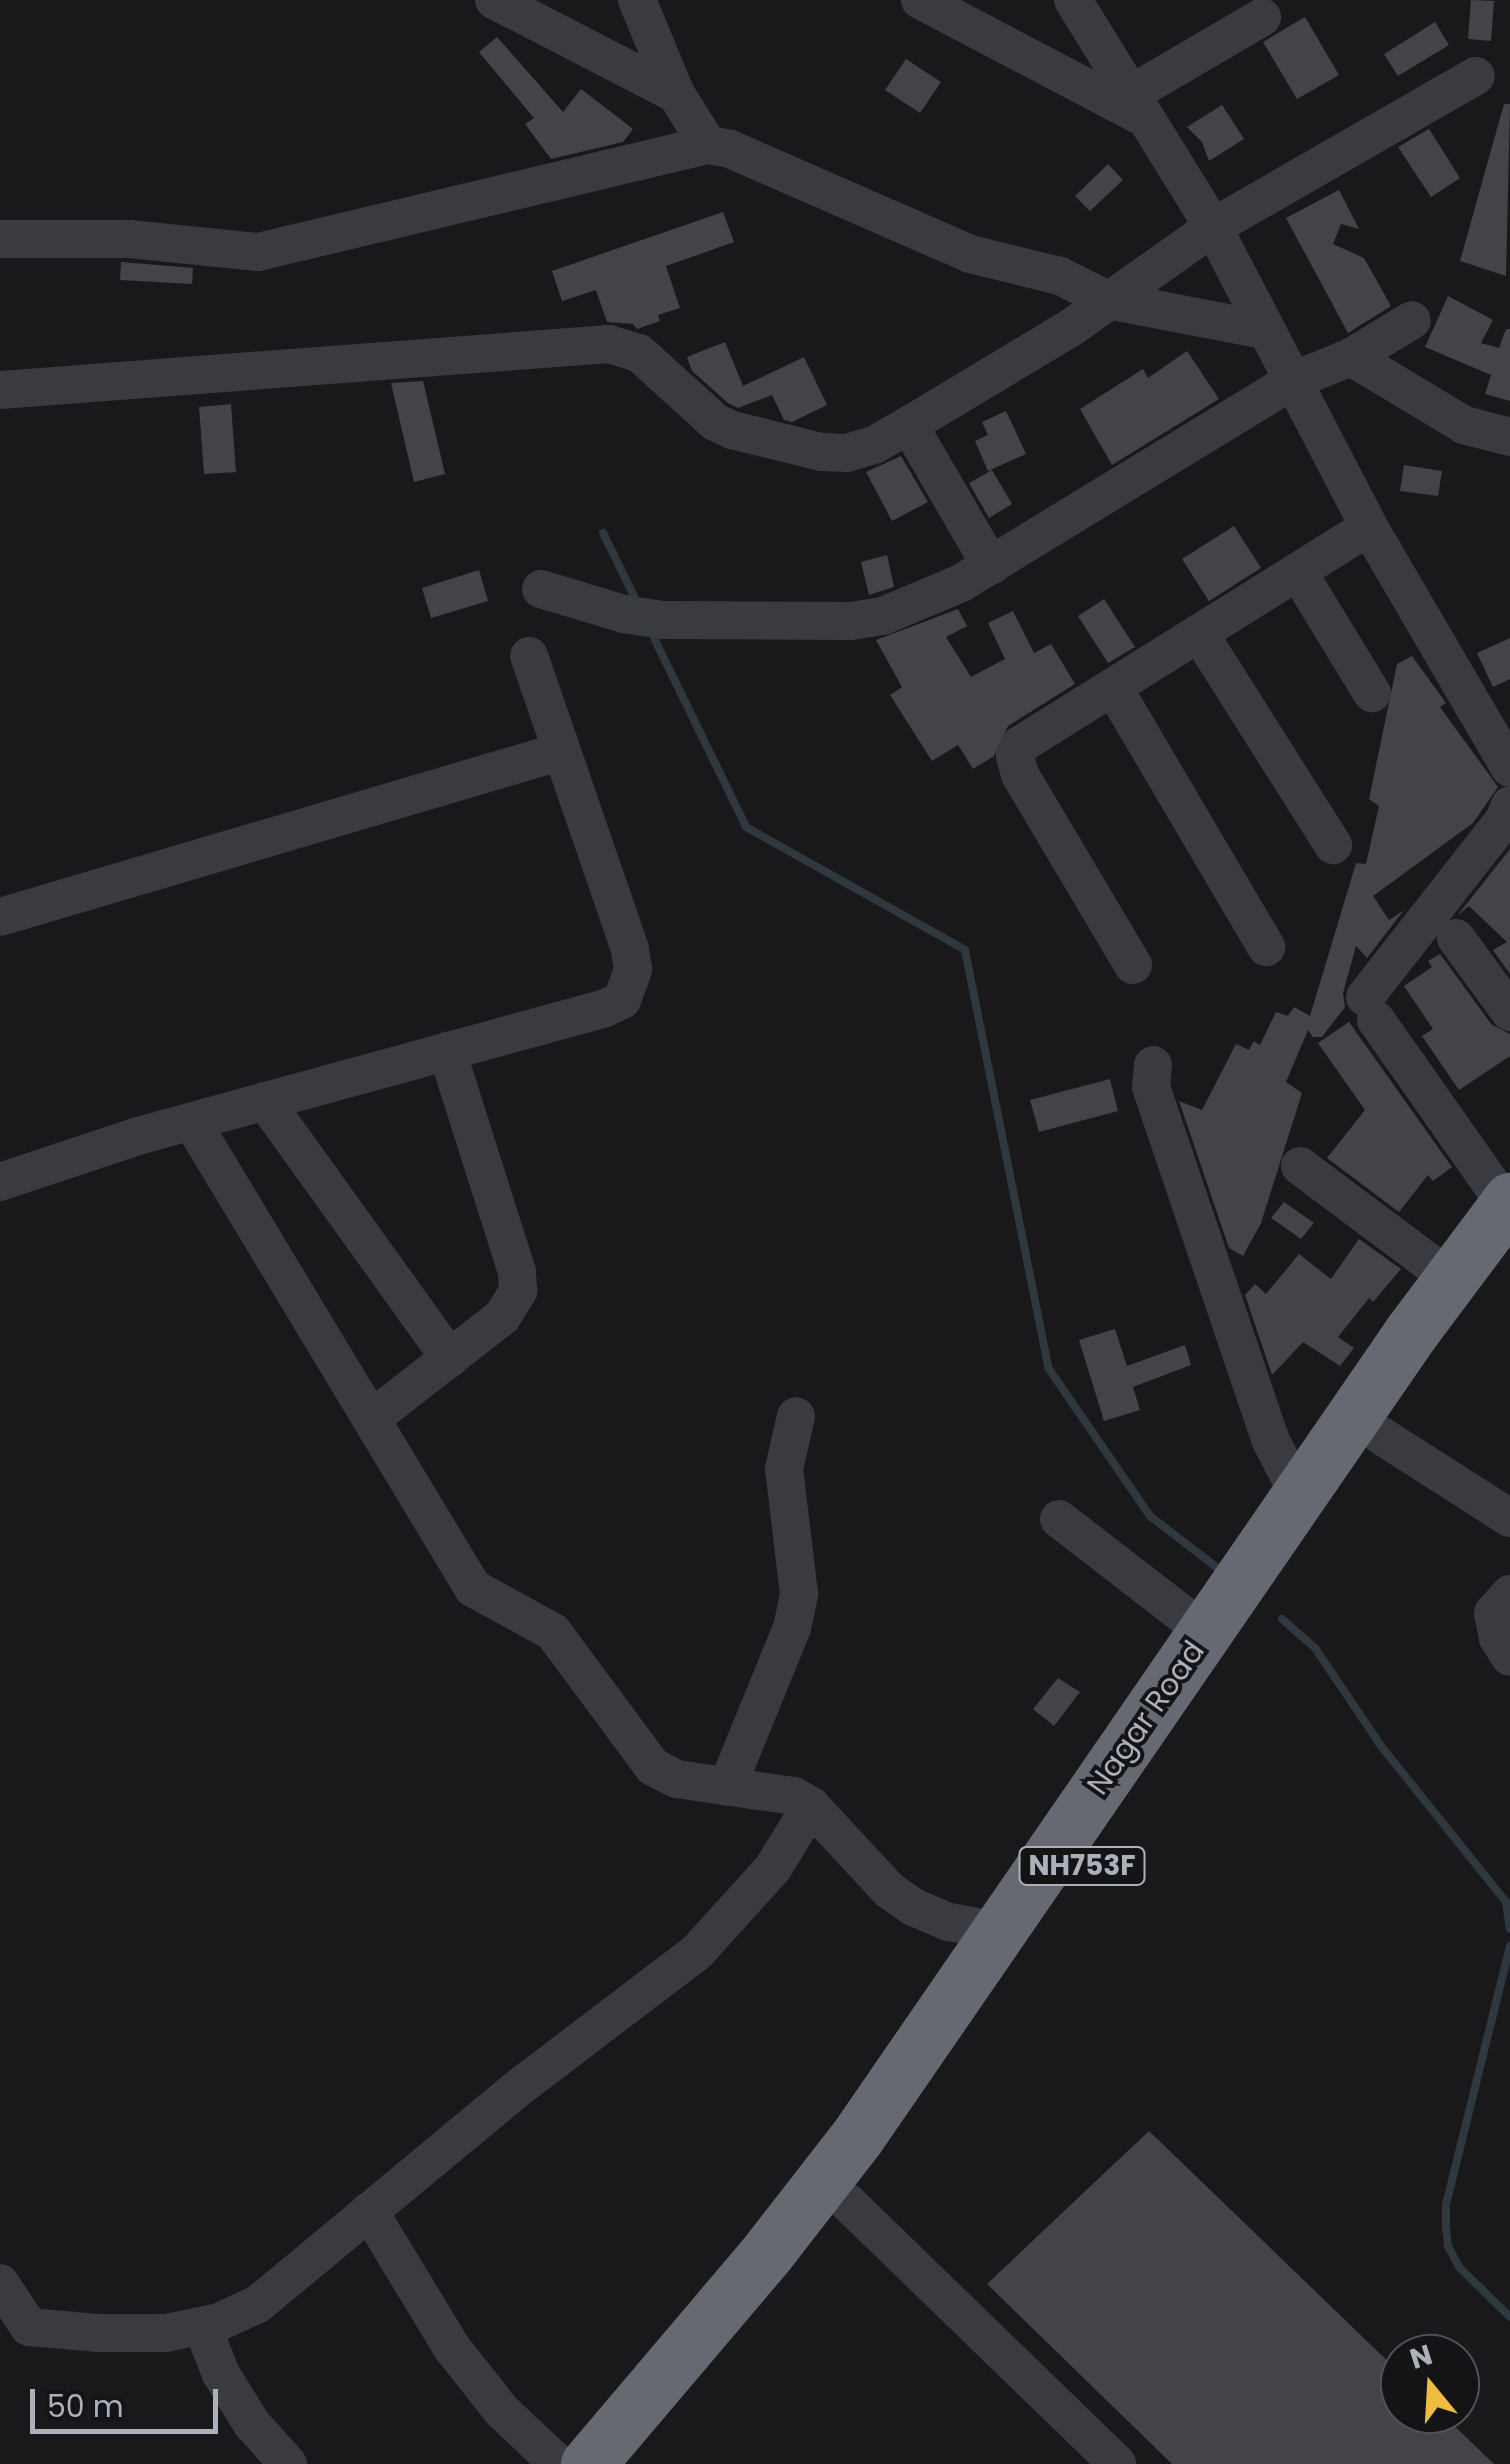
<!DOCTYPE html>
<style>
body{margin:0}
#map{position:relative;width:1510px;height:2464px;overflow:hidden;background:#19191b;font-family:Poppins,sans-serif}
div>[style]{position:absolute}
.stream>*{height:8px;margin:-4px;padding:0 4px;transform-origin:4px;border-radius:4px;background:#2f373f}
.building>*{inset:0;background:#434448}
.minor>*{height:38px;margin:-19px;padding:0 19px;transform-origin:19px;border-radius:19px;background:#3a3b40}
.highway>*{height:55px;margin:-27.5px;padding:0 27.5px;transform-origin:27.5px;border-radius:27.5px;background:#666971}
span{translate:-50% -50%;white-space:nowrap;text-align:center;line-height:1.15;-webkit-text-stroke:8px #141416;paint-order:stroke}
.shield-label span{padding:2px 8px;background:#141416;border:2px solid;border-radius:8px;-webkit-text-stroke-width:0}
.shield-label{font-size:28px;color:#acb0bb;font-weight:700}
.street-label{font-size:30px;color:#acb0bb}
.north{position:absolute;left:1380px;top:2334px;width:100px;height:100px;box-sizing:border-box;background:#141416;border:2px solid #515258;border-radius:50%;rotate:342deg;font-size:28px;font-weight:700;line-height:40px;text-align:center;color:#acb0bb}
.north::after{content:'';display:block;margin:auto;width:35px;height:45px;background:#eebd3f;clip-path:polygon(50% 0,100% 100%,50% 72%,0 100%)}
.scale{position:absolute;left:30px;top:2389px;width:188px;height:45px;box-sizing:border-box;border:5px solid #acb0bb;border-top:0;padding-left:12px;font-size:30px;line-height:35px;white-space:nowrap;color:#acb0bb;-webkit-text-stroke:8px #141416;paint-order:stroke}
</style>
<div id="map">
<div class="stream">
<div style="left:603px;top:533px;width:70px;rotate:63.8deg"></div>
<div style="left:654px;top:638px;width:210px;rotate:64deg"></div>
<div style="left:746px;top:827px;width:251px;rotate:29.3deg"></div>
<div style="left:965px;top:950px;width:427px;rotate:78.7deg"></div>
<div style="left:1049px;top:1369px;width:178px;rotate:55.5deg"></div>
<div style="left:1150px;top:1516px;width:93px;rotate:37.6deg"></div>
<div style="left:1282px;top:1619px;width:44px;rotate:41.3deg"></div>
<div style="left:1315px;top:1648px;width:118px;rotate:56deg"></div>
<div style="left:1381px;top:1746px;width:200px;rotate:51.3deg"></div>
<div style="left:1506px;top:1902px;width:27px;rotate:82deg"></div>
<div style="left:1510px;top:1946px;width:267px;rotate:103.9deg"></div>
<div style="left:1446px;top:2205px;width:22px;rotate:90deg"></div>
<div style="left:1446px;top:2227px;width:19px;rotate:84deg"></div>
<div style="left:1448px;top:2246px;width:24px;rotate:62deg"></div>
<div style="left:1459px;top:2267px;width:71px;rotate:44.4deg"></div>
</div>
<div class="building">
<div style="clip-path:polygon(1471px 0,1494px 1px,1491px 41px,1468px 39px)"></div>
<div style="clip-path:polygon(1305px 17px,1339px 75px,1297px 99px,1263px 42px)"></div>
<div style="clip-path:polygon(1435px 22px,1449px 45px,1398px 76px,1384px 54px)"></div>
<div style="clip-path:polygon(497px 37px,563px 112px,581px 89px,633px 129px,623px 142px,551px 159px,525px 124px,534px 118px,479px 52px)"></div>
<div style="clip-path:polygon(906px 59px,941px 82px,920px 113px,885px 90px)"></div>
<div style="clip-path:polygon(1504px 104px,1510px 104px,1506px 276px,1460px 261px)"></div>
<div style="clip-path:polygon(1222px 105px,1244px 139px,1209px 161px,1202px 142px,1187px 127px)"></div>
<div style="clip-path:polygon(1429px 129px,1460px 178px,1431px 197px,1398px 147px)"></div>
<div style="clip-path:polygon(1108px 164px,1123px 180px,1090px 211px,1075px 196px)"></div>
<div style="clip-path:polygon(1339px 190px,1359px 229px,1341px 224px,1333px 244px,1364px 258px,1391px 306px,1348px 333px,1286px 218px)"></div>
<div style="clip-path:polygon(723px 212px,734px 242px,666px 266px,680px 308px,658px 315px,660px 321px,637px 329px,633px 324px,607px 322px,596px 290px,562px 301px,552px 271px)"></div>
<div style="clip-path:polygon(121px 262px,193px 268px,192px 284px,120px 280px)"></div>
<div style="clip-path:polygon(1448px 296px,1493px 320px,1481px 343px,1499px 348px,1506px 329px,1510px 329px,1510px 401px,1485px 394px,1491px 375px,1425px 347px)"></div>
<div style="clip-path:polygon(725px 342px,743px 386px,804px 357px,827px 405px,792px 422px,784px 420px,772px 395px,738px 408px,728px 403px,692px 371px,687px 357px)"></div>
<div style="clip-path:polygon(1187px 351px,1219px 399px,1112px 465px,1080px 409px,1143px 369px,1148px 378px)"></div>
<div style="clip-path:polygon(423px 381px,445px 474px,414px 482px,391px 383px)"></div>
<div style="clip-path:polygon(231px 404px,236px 472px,204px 474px,199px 407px)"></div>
<div style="clip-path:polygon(1006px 411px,1026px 454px,988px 471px,975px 441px,988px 435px,982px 422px)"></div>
<div style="clip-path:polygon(901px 456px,928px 502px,892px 521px,866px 472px)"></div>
<div style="clip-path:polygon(1404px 465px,1442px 471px,1438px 496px,1400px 491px)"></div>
<div style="clip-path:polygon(992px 470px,1012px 504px,989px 518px,969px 483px)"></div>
<div style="clip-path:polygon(1234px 526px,1261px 568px,1209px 601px,1182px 559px)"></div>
<div style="clip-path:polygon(887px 555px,894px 587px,869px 595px,861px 562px)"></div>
<div style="clip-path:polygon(479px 570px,488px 601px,431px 618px,422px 588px)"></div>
<div style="clip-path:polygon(1104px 599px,1135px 647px,1108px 663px,1078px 616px)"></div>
<div style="clip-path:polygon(958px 609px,967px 626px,946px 637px,971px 677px,1005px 659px,988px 623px,1013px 611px,1034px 653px,1051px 644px,1075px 684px,1008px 726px,994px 756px,973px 769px,958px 745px,932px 761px,890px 695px,902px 687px,876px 640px)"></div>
<div style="clip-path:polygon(1510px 638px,1510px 679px,1493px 687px,1477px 653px)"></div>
<div style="clip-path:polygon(1412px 656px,1446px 703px,1440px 707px,1498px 787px,1473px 823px,1373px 896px,1389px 920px,1404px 910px,1367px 958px,1356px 946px,1343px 993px,1345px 1007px,1322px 1037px,1313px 1037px,1308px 1030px,1286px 1082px,1302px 1093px,1261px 1223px,1243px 1256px,1229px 1248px,1179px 1101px,1202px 1110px,1236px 1044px,1249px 1050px,1254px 1041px,1260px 1045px,1276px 1012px,1288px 1016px,1294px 1007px,1310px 1016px,1356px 863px,1366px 864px,1379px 806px,1369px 799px,1397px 664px)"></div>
<div style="clip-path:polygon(1510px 849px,1510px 974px,1493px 950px,1507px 942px,1469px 906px,1457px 916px)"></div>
<div style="clip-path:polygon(1440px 954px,1492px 1025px,1510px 1034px,1510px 1056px,1459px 1090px,1422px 1036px,1433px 1029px,1404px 986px,1432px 967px,1428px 961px)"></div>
<div style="clip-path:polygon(1349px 1022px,1452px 1167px,1433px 1181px,1428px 1175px,1399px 1212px,1327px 1158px,1365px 1110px,1318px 1043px)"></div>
<div style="clip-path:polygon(1110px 1079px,1118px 1111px,1039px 1132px,1030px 1100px)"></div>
<div style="clip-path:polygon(1284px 1202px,1314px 1223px,1301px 1239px,1271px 1218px)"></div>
<div style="clip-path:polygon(1359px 1239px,1401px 1269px,1373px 1302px,1369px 1298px,1338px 1337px,1354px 1348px,1340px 1366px,1303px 1342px,1272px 1375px,1245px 1295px,1255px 1284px,1266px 1294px,1299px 1254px,1331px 1279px)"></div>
<div style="clip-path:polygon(1115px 1329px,1127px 1366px,1185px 1345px,1191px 1365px,1133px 1387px,1140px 1410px,1104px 1421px,1079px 1340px)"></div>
<div style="clip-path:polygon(1058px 1678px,1080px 1692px,1054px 1726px,1033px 1709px)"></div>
<div style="clip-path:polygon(1149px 2131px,1400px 2373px,1400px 2414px,1442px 2414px,1494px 2464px,1172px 2464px,987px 2284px)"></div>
</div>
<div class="minor">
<div style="left:494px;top:0;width:205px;rotate:27.3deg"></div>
<div style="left:637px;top:0;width:102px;rotate:67.5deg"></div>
<div style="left:676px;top:94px;width:60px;rotate:57.9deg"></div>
<div style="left:920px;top:0;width:247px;rotate:27.7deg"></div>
<div style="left:1073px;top:0;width:267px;rotate:58.3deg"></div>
<div style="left:1213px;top:227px;width:338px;rotate:62.5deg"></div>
<div style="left:1369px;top:527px;width:279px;rotate:59.7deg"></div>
<div style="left:1131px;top:94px;width:152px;rotate:-30.4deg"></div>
<div style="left:0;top:239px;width:129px"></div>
<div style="left:129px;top:239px;width:130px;rotate:5.8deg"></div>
<div style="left:258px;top:252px;width:463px;rotate:-13.4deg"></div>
<div style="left:708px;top:145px;width:22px;rotate:10deg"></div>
<div style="left:730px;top:149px;width:262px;rotate:23.6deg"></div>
<div style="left:970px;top:254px;width:93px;rotate:13.7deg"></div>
<div style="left:1060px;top:276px;width:54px;rotate:26.6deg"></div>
<div style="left:1108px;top:300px;width:159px;rotate:10.9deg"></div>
<div style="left:1351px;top:357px;width:71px;rotate:-31.2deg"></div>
<div style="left:0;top:390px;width:611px;rotate:-4.32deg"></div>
<div style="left:609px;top:344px;width:31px;rotate:17deg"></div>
<div style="left:639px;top:353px;width:103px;rotate:42.2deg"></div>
<div style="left:715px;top:422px;width:19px;rotate:25deg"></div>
<div style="left:732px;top:430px;width:92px;rotate:13.9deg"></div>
<div style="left:821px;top:452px;width:26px;rotate:2deg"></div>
<div style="left:847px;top:453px;width:28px;rotate:-17deg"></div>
<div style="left:874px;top:445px;width:40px;rotate:-29.7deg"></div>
<div style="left:909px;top:425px;width:190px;rotate:-31deg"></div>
<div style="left:1072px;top:327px;width:173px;rotate:-35.3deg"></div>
<div style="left:1213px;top:227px;width:303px;rotate:-29.9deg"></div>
<div style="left:909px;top:425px;width:163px;rotate:59.8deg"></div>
<div style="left:1298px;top:572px;width:142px;rotate:58.6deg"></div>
<div style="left:541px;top:589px;width:87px;rotate:16.8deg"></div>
<div style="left:624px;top:614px;width:39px;rotate:9deg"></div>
<div style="left:663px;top:620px;width:188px;rotate:0.3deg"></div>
<div style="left:851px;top:621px;width:32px;rotate:-9deg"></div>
<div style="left:883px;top:616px;width:85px;rotate:-22.9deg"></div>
<div style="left:961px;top:583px;width:386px;rotate:-31.4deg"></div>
<div style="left:1290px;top:382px;width:66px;rotate:-22.3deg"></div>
<div style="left:1351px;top:357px;width:132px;rotate:31deg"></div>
<div style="left:1464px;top:425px;width:48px;rotate:14.6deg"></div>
<div style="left:1199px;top:633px;width:251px;rotate:57.7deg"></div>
<div style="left:1113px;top:687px;width:302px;rotate:59.5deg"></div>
<div style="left:0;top:917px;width:583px;rotate:-16.45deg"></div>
<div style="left:1456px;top:938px;width:92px;rotate:53.9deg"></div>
<div style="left:1133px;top:965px;width:221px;rotate:-120.7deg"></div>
<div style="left:1020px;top:775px;width:20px;rotate:-105deg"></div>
<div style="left:1015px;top:756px;width:12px;rotate:-66deg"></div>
<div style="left:1020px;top:745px;width:411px;rotate:-32deg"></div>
<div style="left:1365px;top:997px;width:225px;rotate:-51.9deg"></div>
<div style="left:1504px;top:820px;width:16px;rotate:-68deg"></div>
<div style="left:1376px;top:1020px;width:226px;rotate:54.9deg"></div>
<div style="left:1153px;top:1065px;width:22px;rotate:95deg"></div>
<div style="left:1151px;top:1087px;width:372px;rotate:71.3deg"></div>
<div style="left:1270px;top:1439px;width:63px;rotate:62.6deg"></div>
<div style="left:265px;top:1101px;width:317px;rotate:54.3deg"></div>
<div style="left:192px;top:1122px;width:544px;rotate:58.91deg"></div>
<div style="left:473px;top:1588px;width:91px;rotate:28.8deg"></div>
<div style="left:553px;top:1632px;width:168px;rotate:53.5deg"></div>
<div style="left:653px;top:1767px;width:27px;rotate:27deg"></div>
<div style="left:677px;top:1779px;width:118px;rotate:8.3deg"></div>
<div style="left:794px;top:1796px;width:20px;rotate:30deg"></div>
<div style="left:811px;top:1806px;width:115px;rotate:47.1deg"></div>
<div style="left:889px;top:1890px;width:29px;rotate:35deg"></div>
<div style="left:913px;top:1907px;width:39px;rotate:23deg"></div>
<div style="left:949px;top:1922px;width:51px;rotate:10.2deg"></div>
<div style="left:1300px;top:1166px;width:189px;rotate:36.8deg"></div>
<div style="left:0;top:1182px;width:145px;rotate:-18.4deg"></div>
<div style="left:138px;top:1136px;width:482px;rotate:-15.3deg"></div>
<div style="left:603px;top:1009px;width:21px;rotate:-25deg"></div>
<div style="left:622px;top:1000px;width:33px;rotate:-70deg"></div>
<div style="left:633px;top:969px;width:20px;rotate:-99deg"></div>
<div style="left:630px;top:949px;width:310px;rotate:-109deg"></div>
<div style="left:371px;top:1419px;width:166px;rotate:-37.9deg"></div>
<div style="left:502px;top:1317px;width:31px;rotate:-58deg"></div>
<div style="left:518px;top:1291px;width:19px;rotate:-93deg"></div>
<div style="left:517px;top:1272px;width:232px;rotate:-107.6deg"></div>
<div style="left:1380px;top:1435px;width:154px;rotate:32.6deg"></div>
<div style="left:1059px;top:1519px;width:185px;rotate:37.7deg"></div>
<div style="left:1510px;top:1594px;width:25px;rotate:132deg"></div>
<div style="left:1493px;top:1613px;width:25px;rotate:79deg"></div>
<div style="left:1498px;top:1638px;width:22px;rotate:58deg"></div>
<div style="left:727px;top:1787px;width:172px;rotate:-67.8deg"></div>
<div style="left:792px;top:1628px;width:35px;rotate:-78deg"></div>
<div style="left:799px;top:1594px;width:126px;rotate:-96.8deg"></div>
<div style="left:784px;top:1469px;width:54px;rotate:-77.2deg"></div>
<div style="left:847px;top:2202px;width:376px;rotate:44.1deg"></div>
<div style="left:369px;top:2211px;width:160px;rotate:58.8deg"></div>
<div style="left:452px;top:2348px;width:80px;rotate:51.6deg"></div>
<div style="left:502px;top:2411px;width:77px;rotate:43.4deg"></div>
<div style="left:0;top:2283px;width:53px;rotate:56.6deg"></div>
<div style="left:29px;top:2327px;width:68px;rotate:5deg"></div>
<div style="left:97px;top:2333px;width:69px"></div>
<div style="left:166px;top:2333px;width:54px;rotate:-11.7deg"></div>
<div style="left:219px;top:2322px;width:43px;rotate:-24.8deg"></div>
<div style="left:258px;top:2304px;width:343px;rotate:-39.7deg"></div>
<div style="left:522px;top:2085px;width:220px;rotate:-37.2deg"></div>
<div style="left:697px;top:1952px;width:113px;rotate:-47.9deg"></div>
<div style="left:773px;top:1868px;width:73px;rotate:-58.5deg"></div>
<div style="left:202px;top:2326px;width:52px;rotate:68.4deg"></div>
<div style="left:221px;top:2374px;width:59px;rotate:58.2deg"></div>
<div style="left:252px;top:2424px;width:54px;rotate:48deg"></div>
</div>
<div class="highway">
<div style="left:588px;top:2464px;width:275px;rotate:-49.7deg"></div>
<div style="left:766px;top:2254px;width:148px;rotate:-52.1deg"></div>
<div style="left:857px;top:2137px;width:979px;rotate:-55.45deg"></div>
<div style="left:1412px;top:1331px;width:164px;rotate:-53.2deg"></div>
</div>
<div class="shield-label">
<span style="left:1082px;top:1866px">NH753F</span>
</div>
<div class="street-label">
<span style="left:1146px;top:1718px;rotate:-55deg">Nagar Road</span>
</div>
<div class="north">N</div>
<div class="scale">50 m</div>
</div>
